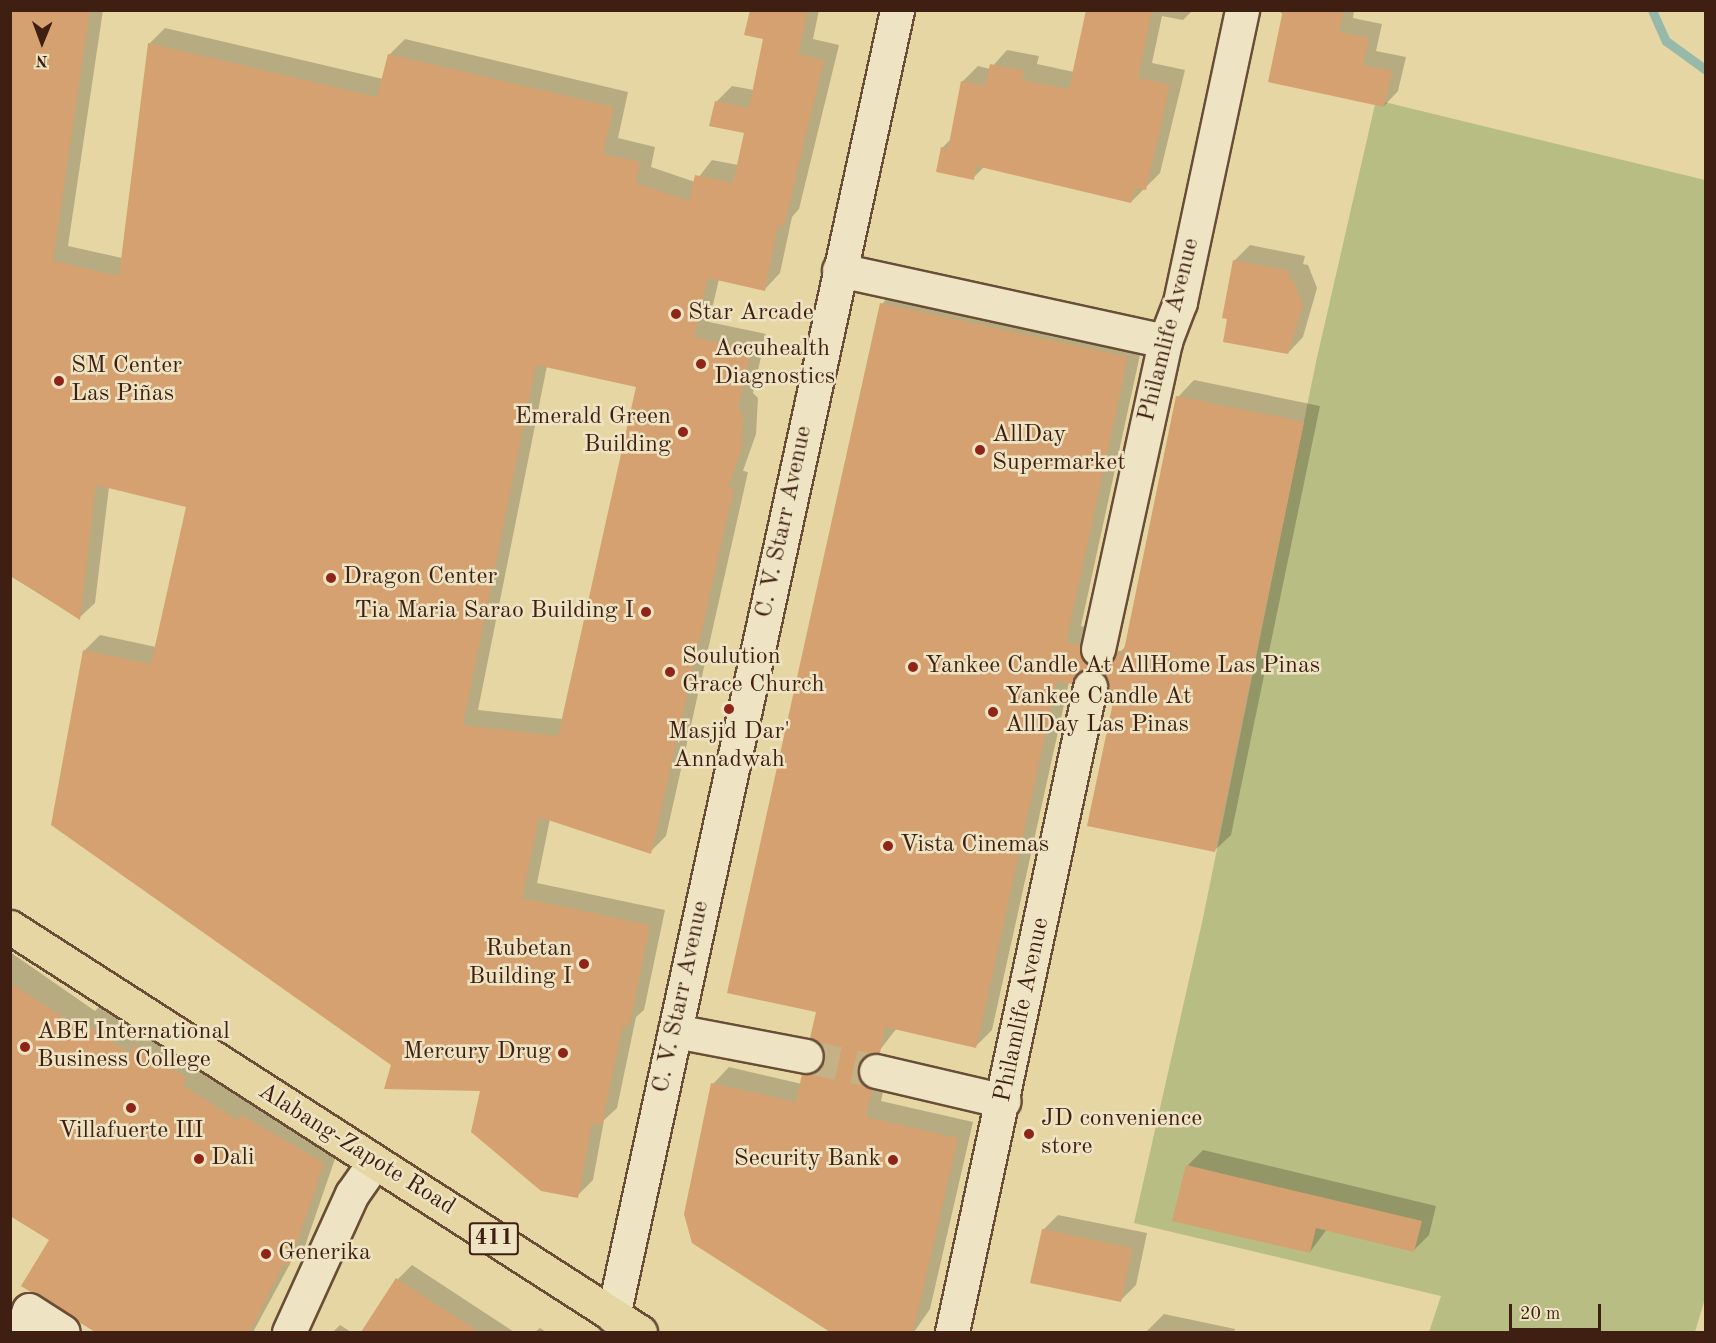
<!DOCTYPE html>
<meta charset="utf-8">
<style>
body{margin:0}
#map{position:relative;width:1716px;height:1343px;overflow:hidden;background:#e5d6a3;font-family:"Old Standard TT",serif}
div>[style]{position:absolute}
.green>*{inset:0;background:#b8bd83}
.shadow>*{inset:0;background:#0003}
.stream>*{height:9px;margin:-4.5px;padding:0 4.5px;transform-origin:4.5px;border-radius:4.5px;background:#96b9aa}
.building>*{inset:0;background:#d6a171}
.minor-tunnel>*{height:33px;margin-top:-16.5px;transform-origin:0;background:repeating-linear-gradient(90deg,#c4b186 0 33px,transparent 0 49px)}
.roads{filter:drop-shadow(2px 0 #694d37) drop-shadow(-2px 0 #694d37) drop-shadow(0 2px #694d37) drop-shadow(0 -2px #694d37)}
.minor>*{height:33px;margin:-16.5px;padding:0 16.5px;transform-origin:16.5px;border-radius:16.5px;background:#eee4c3}
.tertiary>*{height:33px;margin:-16.5px;padding:0 16.5px;transform-origin:16.5px;border-radius:16.5px;background:#eee4c3}
.secondary>*{height:33px;margin:-16.5px;padding:0 16.5px;transform-origin:16.5px;border-radius:16.5px;background:#eee4c3}
.trunk>*{height:33px;margin:-16.5px;padding:0 16.5px;transform-origin:16.5px;border-radius:16.5px;background:#e5d6a3}
.dots>*{width:16px;height:16px;translate:-50% -50%;box-sizing:border-box;border:3px solid #eee4c3;border-radius:50%}
span{translate:-50% -50%;white-space:nowrap;text-align:center;line-height:1.15;-webkit-text-stroke:5px #eee4c3;paint-order:stroke}
.shield-label span{padding:2px 4px;background:#eee4c3;border:2px solid;border-radius:4px;-webkit-text-stroke-width:0}
.shield-label{font-size:22px;color:#401f13;font-weight:700}
.poi-label{font-size:24px;color:#401f13}
.left{translate:0 -50%;text-align:left}
.right{translate:-100% -50%;text-align:right}
.street-label{font-size:24px;color:#401f13}
.frame{position:absolute;inset:0;border:12px solid #401f13;pointer-events:none}
.north{position:absolute;left:12px;top:12px;width:60px;height:60px;-webkit-text-stroke:4px #eee4c3;paint-order:stroke;rotate:181deg;font-size:16px;font-weight:700;line-height:24px;text-align:center;color:#401f13}
.north::after{content:'';display:block;margin:auto;width:21px;height:27px;background:#401f13;clip-path:polygon(50% 0,100% 100%,50% 72%,0 100%)}
.scale{position:absolute;left:1509px;top:1304px;width:92px;height:27px;box-sizing:border-box;border:3px solid #401f13;border-top:0;padding-left:8px;font-size:18px;line-height:21px;white-space:nowrap;color:#401f13;-webkit-text-stroke:4px #eee4c3;paint-order:stroke}
</style>
<div id="map">
<div class="green">
<div style="clip-path:polygon(1376px 100px,1705px 180px,1706px 1295px,1695px 1332px,1429px 1332px,1441px 1296px,1134px 1223px,1203px 918px,1316px 362px)"></div>
</div>
<div class="shadow">
<div style="clip-path:polygon(evenodd,10px 10px,103px 10px,68px 246px,122px 258px,150px 43px,165px 28px,383px 79px,389px 55px,405px 39px,628px 92px,618px 138px,655px 147px,651px 167px,695px 182px,712px 160px,738px 165px,746px 132px,711px 125px,717px 101px,732px 86px,754px 90px,765px 38px,751px 10px,819px 10px,813px 39px,839px 45px,799px 209px,792px 217px,780px 273px,765px 289px,719px 279px,709px 322px,766px 334px,753px 393px,758px 398px,756px 434px,743px 471px,748px 472px,666px 836px,650px 852px,550px 819px,537px 883px,665px 910px,644px 1010px,636px 1017px,617px 1108px,604px 1120px,593px 1180px,577px 1196px,482px 1090px,392px 1064px,52px 824px,85px 650px,100px 635px,156px 647px,188px 506px,109px 487px,95px 603px,79px 618px,10px 576px,10px 10px,547px 366px,637px 386px,563px 719px,478px 710px,547px 366px)"></div>
<div style="clip-path:polygon(1117px 10px,1193px 10px,1183px 20px,1162px 16px,1152px 63px,1185px 70px,1160px 173px,1131px 202px,985px 166px,973px 178px,942px 148px,952px 138px,962px 82px,978px 66px,990px 69px,1007px 50px,1039px 56px,1037px 64px,1074px 72px)"></div>
<div style="clip-path:polygon(1278px 10px,1354px 10px,1353px 18px,1382px 24px,1376px 51px,1406px 57px,1398px 91px,1384px 106px)"></div>
<div style="clip-path:polygon(1250px 245px,1305px 256px,1303px 264px,1308px 265px,1317px 288px,1303px 337px,1288px 353px,1234px 261px)"></div>
<div style="clip-path:polygon(898px 287px,1143px 341px,1081px 626px,1095px 629px,1110px 651px,1121px 651px,1127px 645px,1178px 397px,1194px 380px,1320px 406px,1231px 835px,1214px 851px,1104px 672px,1093px 667px,1069px 682px,992px 1030px,976px 1046px,897px 1028px,879px 1051px,874px 1052px,874px 1060px,887px 1073px,881px 1101px,973px 1122px,930px 1309px,914px 1332px,833px 1332px,693px 1242px,686px 1214px,713px 1084px,729px 1067px,802px 1084px,804px 1075px,826px 1058px,818px 1011px,882px 304px)"></div>
<div style="clip-path:polygon(10px 952px,95px 1011px,99px 1007px,145px 1037px,152px 1030px,202px 1062px,197px 1068px,254px 1105px,259px 1100px,339px 1147px,304px 1249px,291px 1262px,253px 1332px,99px 1332px,23px 1286px,51px 1239px,10px 1214px)"></div>
<div style="clip-path:polygon(1203px 1150px,1436px 1206px,1429px 1235px,1414px 1250px,1327px 1229px,1310px 1252px,1188px 1165px)"></div>
<div style="clip-path:polygon(1058px 1215px,1147px 1233px,1136px 1285px,1121px 1300px,1043px 1230px)"></div>
<div style="clip-path:polygon(412px 1265px,514px 1332px,363px 1332px,398px 1279px)"></div>
<div style="clip-path:polygon(1164px 1314px,1235px 1329px,1234px 1332px,1146px 1332px)"></div>
<div style="clip-path:polygon(340px 1325px,351px 1332px,333px 1332px)"></div>
<div style="clip-path:polygon(540px 1328px,546px 1332px,535px 1332px)"></div>
</div>
<div class="stream">
<div style="left:1652px;top:10px;width:34px;rotate:66deg"></div>
<div style="left:1666px;top:41px;width:49px;rotate:35.9deg"></div>
</div>
<div class="building">
<div style="clip-path:polygon(evenodd,10px 10px,90px 10px,53px 261px,119px 276px,148px 43px,377px 97px,388px 54px,614px 107px,603px 154px,640px 162px,636px 183px,689px 201px,695px 175px,733px 183px,744px 133px,709px 126px,715px 101px,749px 108px,763px 39px,744px 35px,750px 10px,808px 10px,798px 54px,824px 60px,784px 226px,778px 225px,765px 291px,708px 278px,694px 337px,751px 350px,738px 409px,743px 414px,741px 451px,728px 487px,734px 488px,651px 854px,539px 817px,522px 898px,650px 925px,629px 1027px,623px 1025px,602px 1125px,592px 1123px,578px 1198px,541px 1191px,471px 1132px,480px 1091px,384px 1089px,391px 1065px,51px 825px,83px 650px,151px 664px,186px 507px,96px 485px,80px 620px,10px 575px,10px 10px,536px 365px,636px 387px,558px 736px,463px 725px,536px 365px)"></div>
<div style="clip-path:polygon(1086px 10px,1152px 10px,1138px 78px,1170px 85px,1146px 190px,1135px 188px,1131px 203px,976px 166px,974px 180px,936px 172px,941px 147px,948px 149px,961px 81px,985px 86px,990px 64px,1024px 71px,1022px 80px,1069px 89px)"></div>
<div style="clip-path:polygon(1283px 10px,1344px 10px,1339px 32px,1369px 38px,1363px 65px,1392px 71px,1384px 107px,1268px 82px)"></div>
<div style="clip-path:polygon(1233px 260px,1290px 271px,1288px 279px,1293px 280px,1303px 305px,1288px 354px,1223px 342px,1227px 319px,1222px 318px)"></div>
<div style="clip-path:polygon(880px 303px,1128px 357px,1066px 642px,1080px 645px,1080px 655px,1093px 667px,1104px 667px,1116px 653px,1123px 655px,1176px 396px,1304px 422px,1215px 852px,1087px 826px,1115px 693px,1108px 691px,1103px 674px,1093px 669px,1077px 674px,1072px 684px,1057px 681px,976px 1048px,885px 1027px,880px 1053px,863px 1058px,858px 1067px,863px 1084px,872px 1089px,866px 1117px,958px 1138px,913px 1332px,830px 1332px,692px 1243px,684px 1214px,711px 1083px,796px 1102px,802px 1074px,813px 1073px,824px 1060px,823px 1049px,810px 1038px,816px 1012px,727px 993px)"></div>
<div style="clip-path:polygon(10px 983px,79px 1027px,82px 1022px,130px 1053px,135px 1045px,187px 1078px,183px 1085px,237px 1120px,242px 1115px,324px 1163px,289px 1266px,284px 1263px,250px 1332px,95px 1332px,21px 1286px,49px 1240px,10px 1216px)"></div>
<div style="clip-path:polygon(1186px 1165px,1422px 1221px,1414px 1252px,1316px 1228px,1310px 1253px,1172px 1221px)"></div>
<div style="clip-path:polygon(1042px 1229px,1132px 1248px,1121px 1302px,1030px 1283px)"></div>
<div style="clip-path:polygon(396px 1278px,479px 1332px,361px 1332px)"></div>
</div>
<div class="minor-tunnel">
<div style="left:806px;top:1056px;width:72px;rotate:12.1deg"></div>
</div>
<div class="roads">
<div class="minor">
<div style="left:839px;top:270px;width:334px;rotate:12.3deg"></div>
<div style="left:1098px;top:649px;width:315px;rotate:-77.7deg"></div>
<div style="left:1165px;top:341px;width:42px;rotate:-69deg"></div>
<div style="left:1180px;top:302px;width:299px;rotate:-78deg"></div>
<div style="left:675px;top:1031px;width:133px;rotate:10.8deg"></div>
<div style="left:876px;top:1071px;width:131px;rotate:13.2deg"></div>
<div style="left:21px;top:1332px;width:23px;rotate:-70deg"></div>
<div style="left:29px;top:1310px;width:40px;rotate:32.9deg"></div>
<div style="left:952px;top:1332px;width:660px;rotate:-77.92deg"></div>
</div>
<div class="tertiary">
<div style="left:289px;top:1332px;width:152px;rotate:-65.5deg"></div>
<div style="left:352px;top:1194px;width:38px;rotate:-55deg"></div>
</div>
<div class="secondary">
<div style="left:613px;top:1316px;width:1337px;rotate:-77.73deg"></div>
</div>
<div class="trunk">
<div style="left:10px;top:927px;width:749px;rotate:32.74deg"></div>
</div>
</div>
<div class="dots">
<div style="left:676px;top:314px;background:#8f2418"></div>
<div style="left:701px;top:364px;background:#8f2418"></div>
<div style="left:59px;top:381px;background:#8f2418"></div>
<div style="left:683px;top:432px;background:#8f2418"></div>
<div style="left:980px;top:450px;background:#8f2418"></div>
<div style="left:331px;top:578px;background:#8f2418"></div>
<div style="left:646px;top:612px;background:#8f2418"></div>
<div style="left:913px;top:667px;background:#8f2418"></div>
<div style="left:670px;top:672px;background:#8f2418"></div>
<div style="left:729px;top:709px;background:#8f2418"></div>
<div style="left:993px;top:712px;background:#8f2418"></div>
<div style="left:888px;top:846px;background:#8f2418"></div>
<div style="left:584px;top:964px;background:#8f2418"></div>
<div style="left:25px;top:1047px;background:#8f2418"></div>
<div style="left:563px;top:1053px;background:#8f2418"></div>
<div style="left:131px;top:1108px;background:#8f2418"></div>
<div style="left:1029px;top:1134px;background:#8f2418"></div>
<div style="left:199px;top:1159px;background:#8f2418"></div>
<div style="left:893px;top:1160px;background:#8f2418"></div>
<div style="left:266px;top:1254px;background:#8f2418"></div>
</div>
<div class="shield-label">
<span style="left:494px;top:1239px">411</span>
</div>
<div class="poi-label">
<span class="left" style="left:688px;top:314px">Star Arcade</span>
<span class="left" style="left:714px;top:364px">Accuhealth<br>Diagnostics</span>
<span class="left" style="left:71px;top:381px">SM Center<br>Las Piñas</span>
<span class="right" style="left:671px;top:432px">Emerald Green<br>Building</span>
<span class="left" style="left:992px;top:450px">AllDay<br>Supermarket</span>
<span class="left" style="left:343px;top:578px">Dragon Center</span>
<span class="right" style="left:634px;top:612px">Tia Maria Sarao Building I</span>
<span class="left" style="left:682px;top:672px">Soulution<br>Grace Church</span>
<span class="left" style="left:925px;top:667px">Yankee Candle At AllHome Las Pinas</span>
<span class="left" style="left:1005px;top:712px">Yankee Candle At<br>AllDay Las Pinas</span>
<span style="left:729px;top:747px">Masjid Dar'<br>Annadwah</span>
<span class="left" style="left:900px;top:846px">Vista Cinemas</span>
<span class="right" style="left:572px;top:964px">Rubetan<br>Building I</span>
<span class="left" style="left:37px;top:1047px">ABE International<br>Business College</span>
<span class="right" style="left:551px;top:1053px">Mercury Drug</span>
<span class="left" style="left:1041px;top:1134px">JD convenience<br>store</span>
<span style="left:131px;top:1132px">Villafuerte III</span>
<span class="left" style="left:211px;top:1159px">Dali</span>
<span class="right" style="left:881px;top:1160px">Security Bank</span>
<span class="left" style="left:278px;top:1254px">Generika</span>
</div>
<div class="street-label">
<span style="left:1170px;top:330px;rotate:-76deg">Philamlife Avenue</span>
<span style="left:785px;top:522px;rotate:-78deg">C. V. Starr Avenue</span>
<span style="left:682px;top:997px;rotate:-78deg">C. V. Starr Avenue</span>
<span style="left:1023px;top:1010px;rotate:-78deg">Philamlife Avenue</span>
<span style="left:356px;top:1150px;rotate:32deg">Alabang-Zapote Road</span>
</div>
<div class="frame"></div>
<div class="north">N</div>
<div class="scale">20 m</div>
</div>
